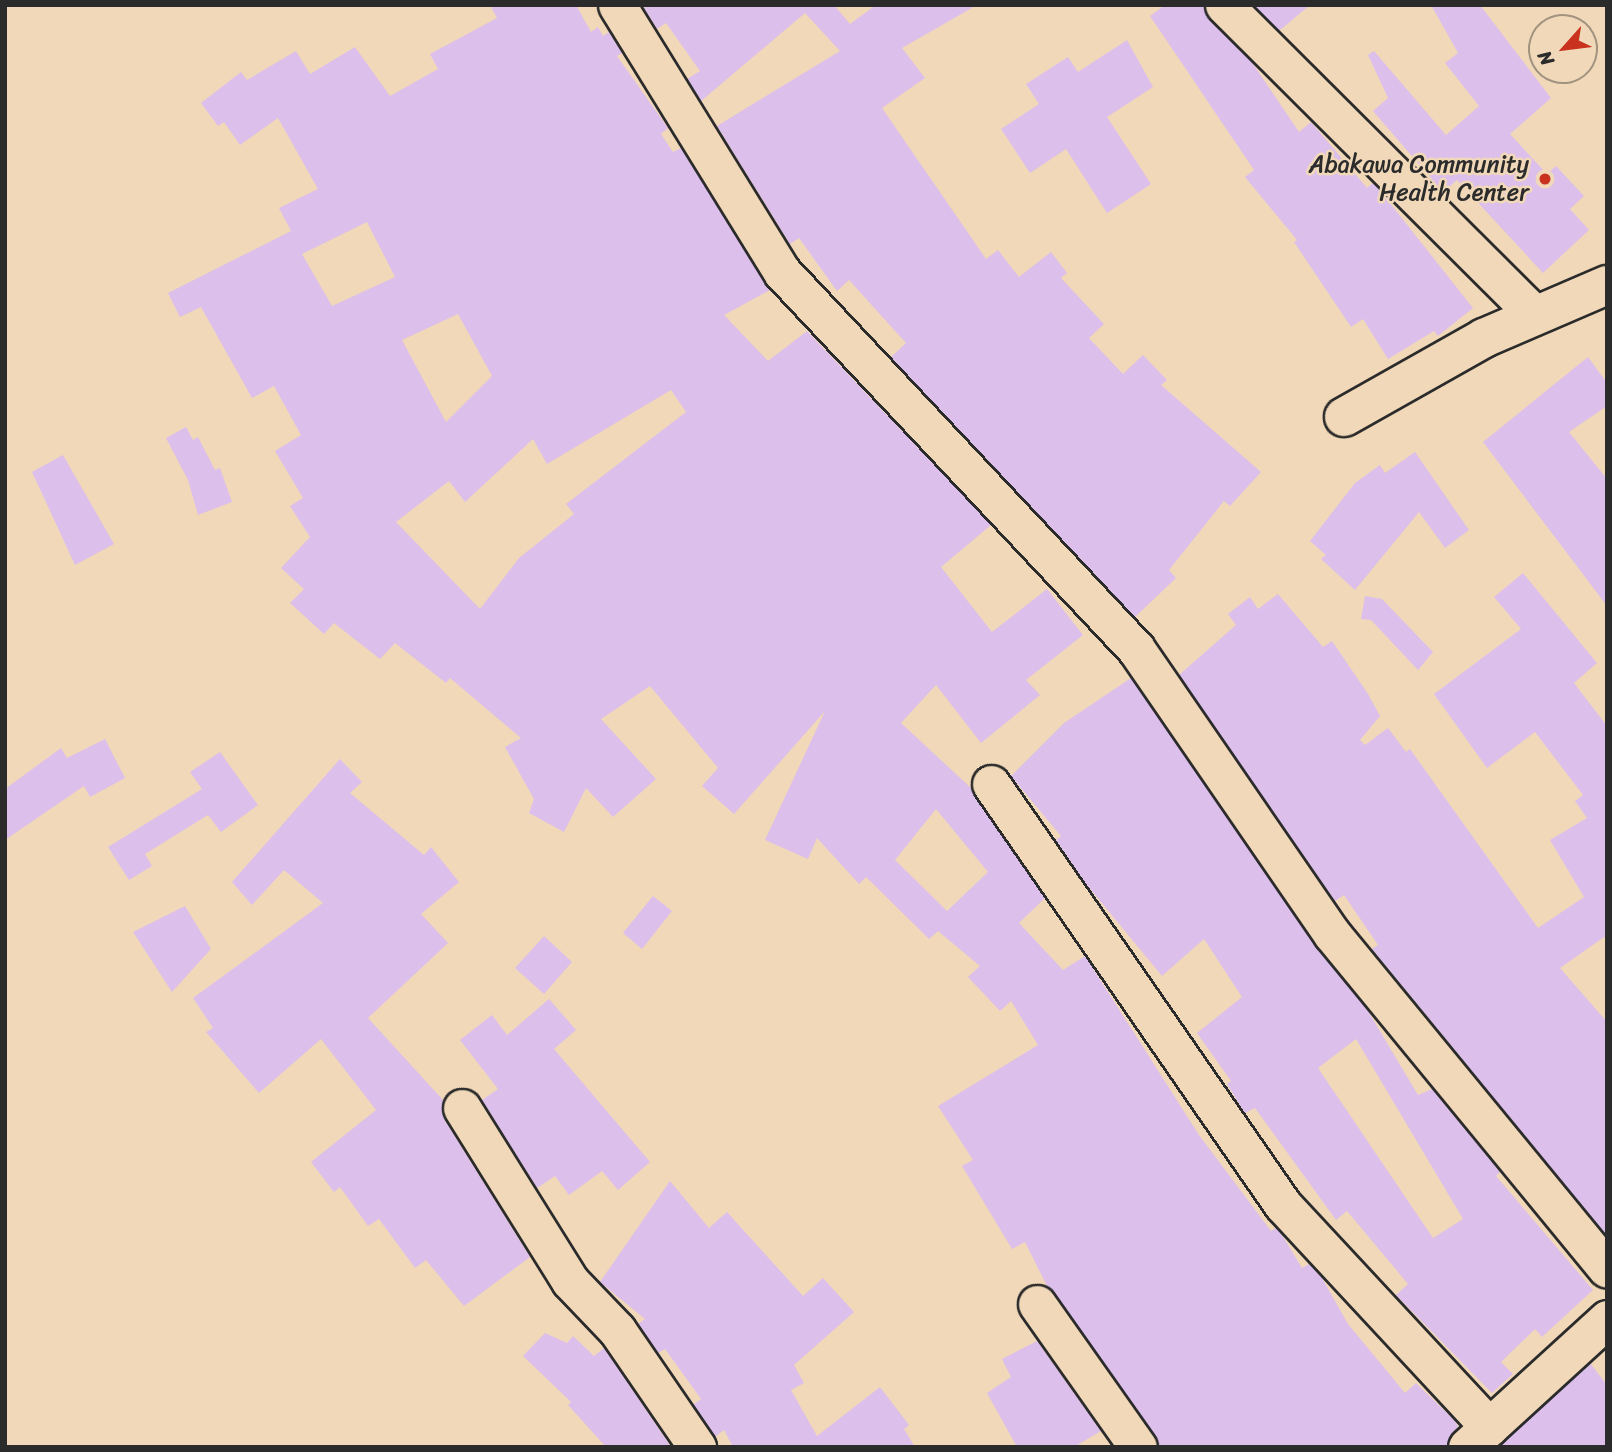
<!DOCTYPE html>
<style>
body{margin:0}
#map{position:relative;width:1612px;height:1452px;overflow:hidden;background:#f0d8b8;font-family:Sriracha,sans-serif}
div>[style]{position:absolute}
.building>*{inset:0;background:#ddbfec}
.roads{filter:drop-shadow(2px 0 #2b2b2b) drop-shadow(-2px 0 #2b2b2b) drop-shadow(0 2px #2b2b2b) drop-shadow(0 -2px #2b2b2b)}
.minor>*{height:37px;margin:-18.5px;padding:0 18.5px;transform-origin:18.5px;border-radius:18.5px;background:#f0d8b8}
.tertiary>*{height:38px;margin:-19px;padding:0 19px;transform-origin:19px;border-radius:19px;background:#f0d8b8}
.dots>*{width:19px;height:19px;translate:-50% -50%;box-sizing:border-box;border:4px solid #f0d8b8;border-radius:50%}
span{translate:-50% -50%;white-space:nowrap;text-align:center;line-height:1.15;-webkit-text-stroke:5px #f0d8b8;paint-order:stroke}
.poi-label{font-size:24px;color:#2b2b2b}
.right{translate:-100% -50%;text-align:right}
.frame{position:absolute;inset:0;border:7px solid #2b2b2b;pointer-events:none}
.north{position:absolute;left:1528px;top:14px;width:70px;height:70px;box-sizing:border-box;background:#f0d8b8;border:2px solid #a19380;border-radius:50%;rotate:242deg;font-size:19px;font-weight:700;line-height:28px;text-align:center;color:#2b2b2b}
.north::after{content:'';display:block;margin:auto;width:24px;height:32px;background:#c8321e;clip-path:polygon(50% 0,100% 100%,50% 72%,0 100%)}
</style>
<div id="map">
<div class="building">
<div style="clip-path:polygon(evenodd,490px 5px,576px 5px,591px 32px,598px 27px,603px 36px,609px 32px,622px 53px,617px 56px,668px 128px,661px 134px,673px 152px,681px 148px,770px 290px,724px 315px,768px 361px,807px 331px,991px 525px,941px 567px,992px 632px,1047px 589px,1083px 635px,1026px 680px,1040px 695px,981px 743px,936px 685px,901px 723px,971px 788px,1045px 898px,1019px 923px,1063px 970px,1085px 956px,1199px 1135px,1271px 1231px,1276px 1228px,1282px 1235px,1302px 1268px,1309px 1264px,1322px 1278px,1348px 1324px,1405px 1393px,1416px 1383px,1454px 1420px,1458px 1426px,1447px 1447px,1159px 1447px,1047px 1286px,1025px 1242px,1012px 1249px,962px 1166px,973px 1160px,938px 1106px,1038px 1045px,1011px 1001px,1000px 1011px,968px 977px,980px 966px,938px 931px,929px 939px,866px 877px,859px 884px,817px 838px,808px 859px,765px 840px,825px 711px,734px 814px,702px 786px,718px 768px,650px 686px,601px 719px,656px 779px,613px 817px,586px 788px,564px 832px,529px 813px,534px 799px,505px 747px,521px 738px,450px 678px,446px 683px,395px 643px,380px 659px,334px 623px,324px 634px,290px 603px,304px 589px,281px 568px,310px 537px,290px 506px,303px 498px,275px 451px,301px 435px,274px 386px,252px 398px,201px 307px,180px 317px,168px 293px,291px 231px,279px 208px,318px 189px,278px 118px,240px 145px,224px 122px,218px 126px,201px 103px,241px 72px,247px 80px,296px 51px,310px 74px,355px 47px,390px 96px,438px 69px,430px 54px,497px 18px,490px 5px,367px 222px,395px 277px,332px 306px,302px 254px,367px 222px,490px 5px,458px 314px,492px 376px,446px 422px,402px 340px,458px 314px,490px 5px,671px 390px,686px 412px,566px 504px,574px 514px,519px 558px,480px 609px,396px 522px,449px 481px,465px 502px,533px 439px,547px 464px,671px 390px,490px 5px,936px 809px,988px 872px,947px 911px,895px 860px,936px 809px)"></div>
<div style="clip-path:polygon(648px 5px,834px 5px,850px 24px,876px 5px,977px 5px,902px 48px,925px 78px,882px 108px,986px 259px,998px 250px,1019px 277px,1051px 252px,1067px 273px,1061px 278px,1104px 324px,1089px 338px,1123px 374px,1143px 355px,1167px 380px,1161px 385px,1261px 472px,1230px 506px,1224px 501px,1169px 570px,1176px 578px,1135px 617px,891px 357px,906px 343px,849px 280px,837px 291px,799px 238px,790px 244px,717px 126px,840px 51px,805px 13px,701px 101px,687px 79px,700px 71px,666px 23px,657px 29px,644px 8px)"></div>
<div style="clip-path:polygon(1165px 5px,1204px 5px,1209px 19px,1251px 61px,1299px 132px,1311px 122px,1367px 188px,1373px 183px,1378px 188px,1473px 308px,1438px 336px,1434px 331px,1388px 359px,1363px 319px,1351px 327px,1294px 242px,1297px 240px,1245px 177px,1254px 170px,1150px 16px)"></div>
<div style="clip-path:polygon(1254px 5px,1310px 5px,1279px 31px)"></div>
<div style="clip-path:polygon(1431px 5px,1480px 5px,1551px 98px,1510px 134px,1547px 174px,1556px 166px,1584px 196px,1570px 209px,1589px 230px,1543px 273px,1457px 180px,1443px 192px,1373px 111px,1388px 98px,1368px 55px,1374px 51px,1446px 135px,1479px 106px,1445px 63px,1458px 53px)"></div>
<div style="clip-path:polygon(1127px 40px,1153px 87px,1107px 117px,1151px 184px,1107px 213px,1066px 149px,1030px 173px,1001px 129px,1039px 104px,1026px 84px,1068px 57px,1078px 72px)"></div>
<div style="clip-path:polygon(1588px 357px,1607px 383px,1607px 406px,1569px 432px,1607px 479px,1607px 606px,1483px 442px)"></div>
<div style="clip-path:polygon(186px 427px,193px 440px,198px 437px,215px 470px,220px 468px,232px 502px,198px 515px,188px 480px,166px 438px)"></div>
<div style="clip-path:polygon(1415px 452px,1469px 530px,1445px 548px,1419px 512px,1355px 590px,1321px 559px,1326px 555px,1310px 541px,1355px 483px,1380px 465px,1385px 473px)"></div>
<div style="clip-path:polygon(63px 455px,114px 544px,75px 565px,32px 472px)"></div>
<div style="clip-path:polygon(1523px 573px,1597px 663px,1574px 683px,1607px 726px,1607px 935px,1560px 968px,1607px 1022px,1607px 1236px,1372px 949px,1378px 945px,1344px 895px,1335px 901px,1179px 675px,1236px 625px,1228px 614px,1250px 597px,1258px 609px,1278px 594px,1323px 647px,1332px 641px,1368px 694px,1380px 716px,1360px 740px,1365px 745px,1388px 728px,1406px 752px,1410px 749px,1538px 928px,1584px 897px,1550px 840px,1587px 818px,1575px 801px,1583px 795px,1535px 732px,1487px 768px,1434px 694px,1521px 629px,1494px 597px)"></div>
<div style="clip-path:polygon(1365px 596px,1382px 599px,1433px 652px,1418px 670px,1371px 620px,1361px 619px)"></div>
<div style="clip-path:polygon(evenodd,1131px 678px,1315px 946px,1368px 1011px,1418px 1095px,1432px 1089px,1500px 1172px,1496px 1176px,1593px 1290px,1542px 1337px,1535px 1329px,1501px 1362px,1513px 1374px,1492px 1393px,1396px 1295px,1408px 1284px,1347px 1211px,1336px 1220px,1255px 1108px,1245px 1113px,1227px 1084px,1231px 1081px,1197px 1033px,1242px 997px,1204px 939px,1162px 976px,1087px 885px,1056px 840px,1061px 836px,1011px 776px,1064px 723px,1131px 678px,1356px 1039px,1463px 1219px,1433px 1238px,1318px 1068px,1356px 1039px)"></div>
<div style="clip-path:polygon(105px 739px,125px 778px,90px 797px,84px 786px,5px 840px,5px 789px,61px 748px,67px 758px)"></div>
<div style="clip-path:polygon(220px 752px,258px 805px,221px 832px,208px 815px,145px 854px,152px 866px,129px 880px,108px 847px,202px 789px,190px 772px)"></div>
<div style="clip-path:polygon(340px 759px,362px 782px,350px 793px,424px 855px,431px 847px,459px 882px,421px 914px,448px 943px,368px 1018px,443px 1100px,444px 1119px,530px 1257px,464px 1306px,426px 1260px,415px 1268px,379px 1219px,368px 1226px,340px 1187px,334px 1192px,311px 1162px,376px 1110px,321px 1039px,259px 1093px,206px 1032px,213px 1028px,193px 998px,323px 903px,284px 870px,252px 905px,232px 882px)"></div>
<div style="clip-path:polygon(653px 896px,672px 911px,642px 949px,623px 933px)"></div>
<div style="clip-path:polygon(185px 906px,211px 949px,172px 992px,133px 932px)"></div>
<div style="clip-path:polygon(544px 936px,572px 962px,544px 994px,515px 968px)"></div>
<div style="clip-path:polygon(549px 999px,576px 1030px,554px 1049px,650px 1162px,618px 1190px,602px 1171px,569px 1195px,555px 1176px,537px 1188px,482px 1100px,498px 1089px,460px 1040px,492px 1015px,507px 1035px)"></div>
<div style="clip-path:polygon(670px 1181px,709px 1228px,727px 1212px,803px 1296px,823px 1278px,854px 1312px,794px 1365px,804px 1383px,791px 1390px,817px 1436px,880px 1387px,909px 1425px,904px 1429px,915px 1447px,733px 1447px,724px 1430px,715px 1437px,693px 1405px,701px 1399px,665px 1349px,658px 1353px,638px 1324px,645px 1319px,600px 1282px)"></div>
<div style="clip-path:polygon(545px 1333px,567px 1343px,573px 1336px,594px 1356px,604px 1348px,671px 1447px,606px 1447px,568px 1405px,571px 1402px,523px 1356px)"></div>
<div style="clip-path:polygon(1037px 1341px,1101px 1431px,1074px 1447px,1017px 1447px,987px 1393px,1011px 1377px,1002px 1359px)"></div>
<div style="clip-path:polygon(1590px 1363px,1607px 1385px,1607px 1447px,1498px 1447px)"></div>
</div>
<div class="roads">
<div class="minor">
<div style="left:617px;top:5px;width:314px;rotate:58.3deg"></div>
<div style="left:782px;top:272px;width:517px;rotate:46.8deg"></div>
<div style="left:1136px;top:649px;width:346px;rotate:55.5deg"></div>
<div style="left:1332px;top:934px;width:433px;rotate:50.6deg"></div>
<div style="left:1224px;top:5px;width:436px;rotate:44.9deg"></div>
<div style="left:991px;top:784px;width:512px;rotate:55.26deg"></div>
<div style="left:1283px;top:1205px;width:303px;rotate:47.1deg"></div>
<div style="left:462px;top:1108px;width:204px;rotate:58deg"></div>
<div style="left:570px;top:1281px;width:68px;rotate:46.2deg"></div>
<div style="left:617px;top:1330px;width:142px;rotate:55.6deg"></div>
<div style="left:1037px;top:1304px;width:175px;rotate:54.8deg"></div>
<div style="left:1467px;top:1447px;width:190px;rotate:-42.4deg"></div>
</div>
<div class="tertiary">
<div style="left:1344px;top:417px;width:161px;rotate:-29.4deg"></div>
<div style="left:1484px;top:338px;width:134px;rotate:-23.3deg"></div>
</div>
</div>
<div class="dots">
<div style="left:1545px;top:179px;background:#c8321e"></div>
</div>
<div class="poi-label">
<span class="right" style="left:1529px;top:179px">Abakawa Community<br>Health Center</span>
</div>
<div class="frame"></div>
<div class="north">N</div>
</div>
